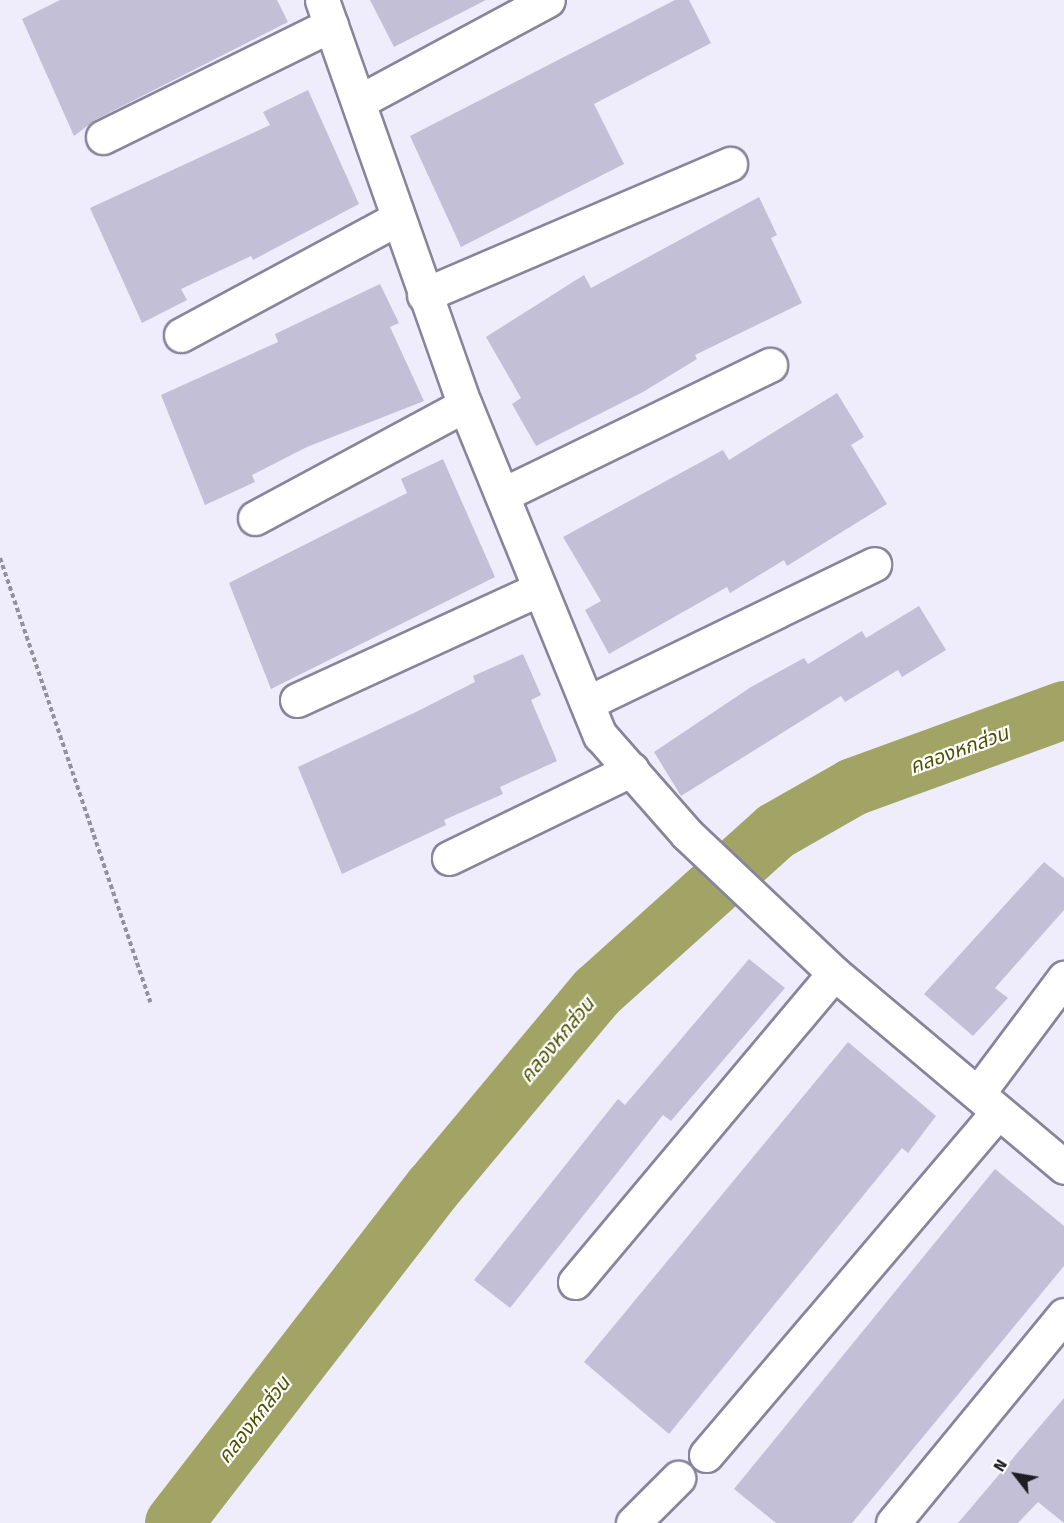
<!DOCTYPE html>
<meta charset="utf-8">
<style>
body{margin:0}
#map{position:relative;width:1064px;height:1523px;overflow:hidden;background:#efedfc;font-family:"Fira Sans","Noto Sans Thai",sans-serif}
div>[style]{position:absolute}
.river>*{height:58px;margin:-29px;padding:0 29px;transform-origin:29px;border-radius:29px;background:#a1a465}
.building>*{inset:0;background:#c2bfd7}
.path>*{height:4px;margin-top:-2px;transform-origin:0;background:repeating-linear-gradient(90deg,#92919d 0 4.5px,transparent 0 7.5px)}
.roads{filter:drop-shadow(2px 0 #88859b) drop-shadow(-2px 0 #88859b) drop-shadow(0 2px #88859b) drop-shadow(0 -2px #88859b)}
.street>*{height:33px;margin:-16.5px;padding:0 16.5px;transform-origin:16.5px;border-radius:16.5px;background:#fff}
span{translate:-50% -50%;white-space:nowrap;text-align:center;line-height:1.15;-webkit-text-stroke:4.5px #fff;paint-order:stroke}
.water-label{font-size:20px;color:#4f5100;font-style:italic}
.north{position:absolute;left:986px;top:1445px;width:60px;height:60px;-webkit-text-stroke:4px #fff;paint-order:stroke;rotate:301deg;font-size:16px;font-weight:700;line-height:24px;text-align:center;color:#1e1d25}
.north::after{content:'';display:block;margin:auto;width:21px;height:27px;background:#1e1d25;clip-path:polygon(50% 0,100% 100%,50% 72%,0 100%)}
</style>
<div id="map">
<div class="river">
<div style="left:174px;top:1523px;width:423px;rotate:-52.3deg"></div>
<div style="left:433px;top:1188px;width:256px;rotate:-50.1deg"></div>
<div style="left:597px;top:992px;width:241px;rotate:-42deg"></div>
<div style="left:776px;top:831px;width:89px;rotate:-29.7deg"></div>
<div style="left:853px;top:787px;width:225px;rotate:-20deg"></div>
</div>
<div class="building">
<div style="clip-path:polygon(60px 0,277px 0,288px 22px,95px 120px,74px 136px,22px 19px)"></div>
<div style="clip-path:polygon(370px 0,486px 0,394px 47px)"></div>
<div style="clip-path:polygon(675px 0,689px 0,711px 43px,594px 104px,624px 164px,461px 247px,410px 136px)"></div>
<div style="clip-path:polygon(308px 90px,359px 204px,253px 260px,251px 256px,181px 289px,187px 300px,142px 323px,90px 208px,270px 125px,263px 112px)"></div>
<div style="clip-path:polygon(759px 197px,777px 235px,771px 238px,802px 303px,695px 355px,697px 359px,643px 392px,536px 446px,512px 404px,521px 398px,486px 337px,584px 275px,591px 288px)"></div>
<div style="clip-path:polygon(380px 284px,399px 323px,390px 327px,424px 401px,307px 447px,252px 475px,255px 482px,205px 505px,161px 395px,278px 342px,275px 334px)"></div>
<div style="clip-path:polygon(837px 393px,864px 437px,851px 445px,887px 504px,787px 566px,784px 560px,730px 593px,727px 587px,609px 654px,585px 610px,601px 601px,563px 537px,723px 450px,729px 460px)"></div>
<div style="clip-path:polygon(443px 459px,495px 577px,271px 689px,229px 583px,407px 493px,401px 479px)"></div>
<div style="clip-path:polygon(919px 606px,946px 650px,902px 677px,898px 670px,845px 702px,841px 696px,681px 796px,654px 752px,751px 687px,804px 658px,808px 664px,862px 631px,866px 638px)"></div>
<div style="clip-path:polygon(523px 654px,541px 695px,531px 700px,557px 761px,500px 787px,503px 794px,444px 820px,446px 825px,342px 874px,298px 767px,418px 711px,475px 682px,473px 676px)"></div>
<div style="clip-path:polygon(1044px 862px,1064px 878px,1064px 910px,995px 988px,1008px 998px,973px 1036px,924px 994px)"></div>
<div style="clip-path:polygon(749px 959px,785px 988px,671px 1121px,663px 1115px,510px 1308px,474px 1280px,618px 1099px,625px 1105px)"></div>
<div style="clip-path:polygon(848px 1042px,936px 1116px,908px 1153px,902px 1148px,669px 1434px,584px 1362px)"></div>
<div style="clip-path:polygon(995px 1169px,1064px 1226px,1064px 1266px,852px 1523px,776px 1523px,734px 1489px)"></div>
<div style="clip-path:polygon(1064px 1398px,1064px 1523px,1038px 1502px,1018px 1523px,958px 1523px)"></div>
</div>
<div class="path">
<div style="left:0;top:558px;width:469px;rotate:71.3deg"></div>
</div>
<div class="roads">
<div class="street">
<div style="left:322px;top:0;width:430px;rotate:70.6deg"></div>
<div style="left:465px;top:405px;width:357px;rotate:67.8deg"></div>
<div style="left:600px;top:735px;width:132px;rotate:48.7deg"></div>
<div style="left:687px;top:834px;width:202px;rotate:43.4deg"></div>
<div style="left:834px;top:973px;width:301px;rotate:40.1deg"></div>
<div style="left:362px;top:100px;width:211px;rotate:-28.3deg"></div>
<div style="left:103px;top:137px;width:254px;rotate:-26.2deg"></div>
<div style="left:424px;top:295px;width:333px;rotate:-23.2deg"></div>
<div style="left:181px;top:335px;width:243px;rotate:-28.3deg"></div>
<div style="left:502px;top:495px;width:298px;rotate:-25.9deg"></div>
<div style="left:255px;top:518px;width:238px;rotate:-28.3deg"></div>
<div style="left:297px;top:700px;width:267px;rotate:-24.6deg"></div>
<div style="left:587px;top:703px;width:319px;rotate:-25.8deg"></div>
<div style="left:449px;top:858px;width:203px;rotate:-25.9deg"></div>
<div style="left:978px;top:1093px;width:144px;rotate:-53.2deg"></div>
<div style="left:575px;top:1282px;width:403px;rotate:-50deg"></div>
<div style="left:706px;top:1455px;width:450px;rotate:-49.6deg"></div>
<div style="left:633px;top:1523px;width:64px;rotate:-45deg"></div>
<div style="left:893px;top:1523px;width:269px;rotate:-50.6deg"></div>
</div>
</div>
<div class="water-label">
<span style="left:959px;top:750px;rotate:-20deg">คลองหกส่วน</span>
<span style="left:557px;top:1040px;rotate:-50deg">คลองหกส่วน</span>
<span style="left:254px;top:1420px;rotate:-52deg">คลองหกส่วน</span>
</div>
<div class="north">N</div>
</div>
